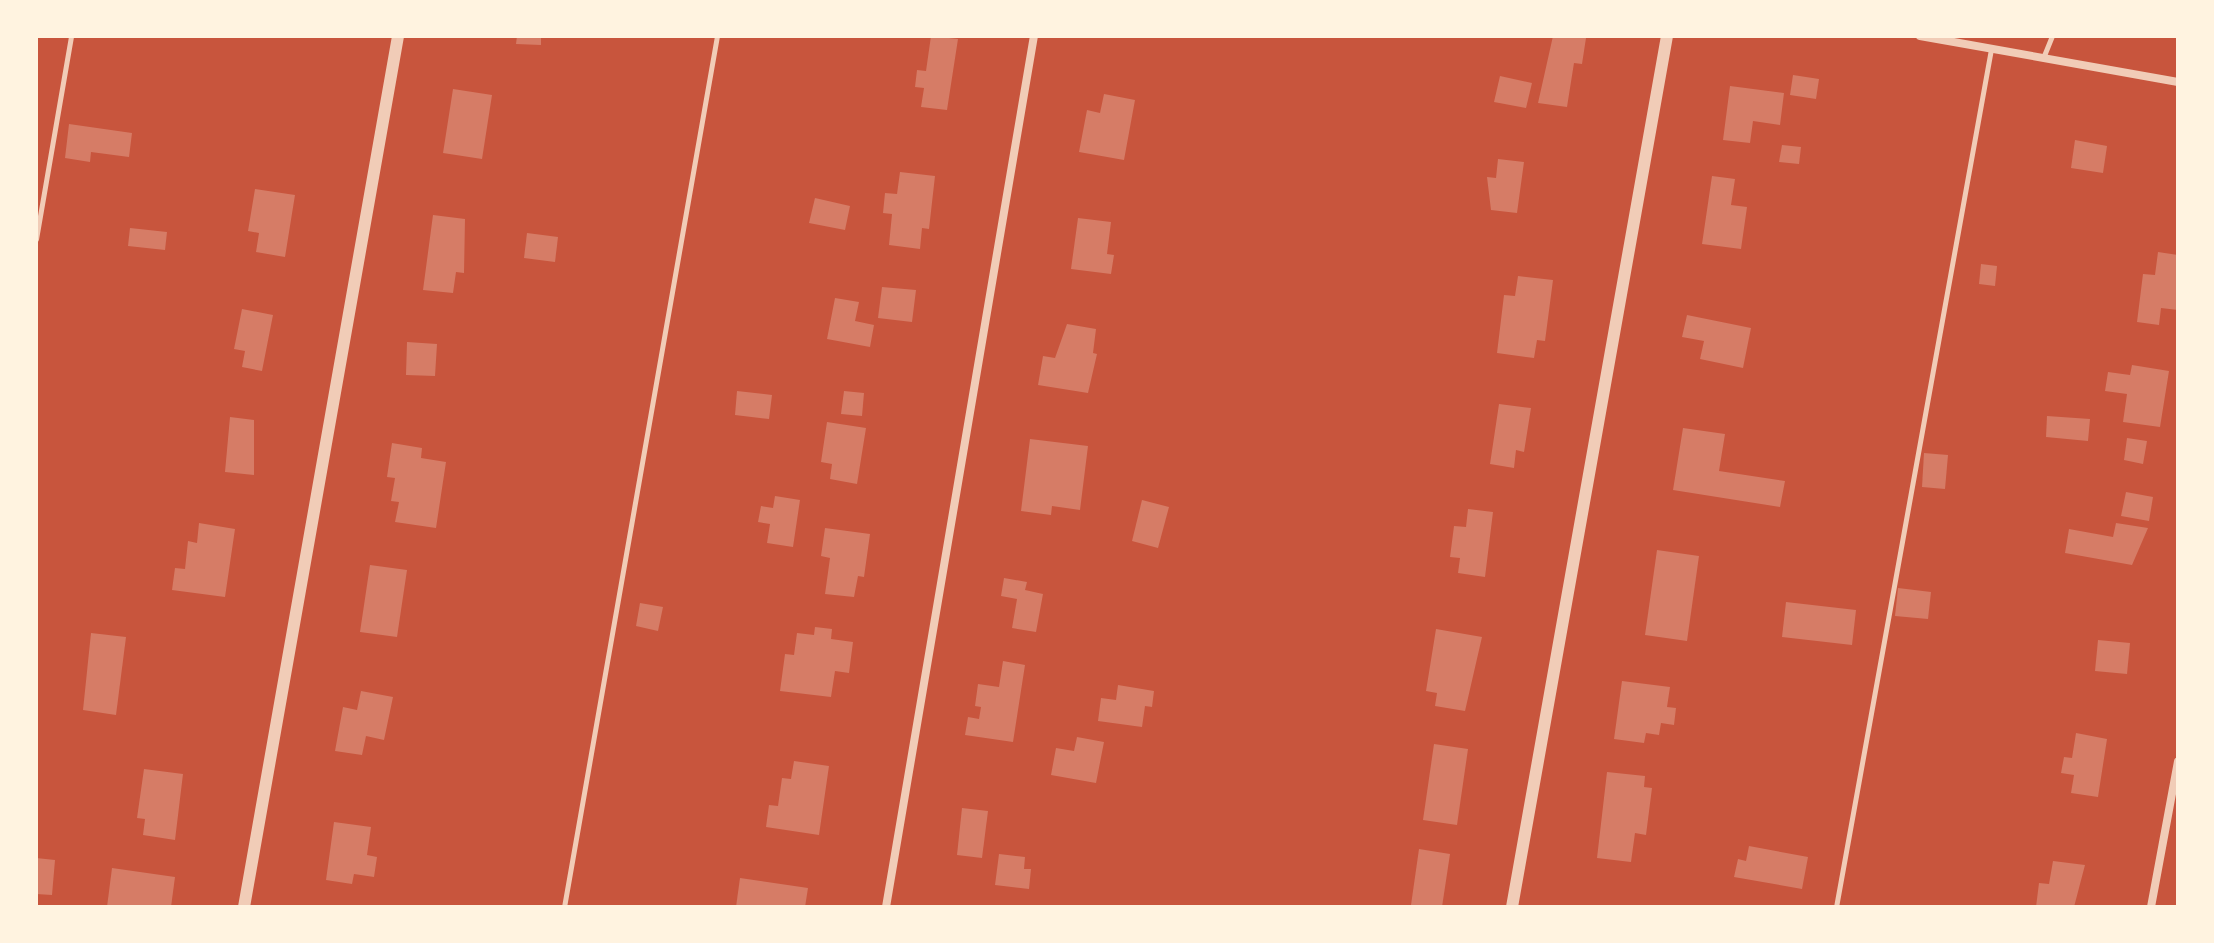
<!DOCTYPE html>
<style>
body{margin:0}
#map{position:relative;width:2214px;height:943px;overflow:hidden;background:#c8553d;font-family:"Libre Baskerville",serif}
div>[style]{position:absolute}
.building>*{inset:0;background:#d67c66}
.service>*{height:5px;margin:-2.5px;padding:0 2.5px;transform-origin:2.5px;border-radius:2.5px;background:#f1ccb7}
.minor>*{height:8px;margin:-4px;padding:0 4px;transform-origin:4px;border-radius:4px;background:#f1ccb7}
.tertiary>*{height:12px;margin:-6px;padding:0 6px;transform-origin:6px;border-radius:6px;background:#f1ccb7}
span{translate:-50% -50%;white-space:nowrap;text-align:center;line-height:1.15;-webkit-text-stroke:6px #fff3e0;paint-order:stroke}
.frame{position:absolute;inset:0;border:38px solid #fff3e0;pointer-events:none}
</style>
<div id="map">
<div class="building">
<div style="clip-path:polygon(517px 36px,541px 36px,541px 45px,516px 44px)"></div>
<div style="clip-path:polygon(931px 36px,958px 39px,947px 110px,921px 107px,924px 88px,915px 87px,917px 70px,926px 71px)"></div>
<div style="clip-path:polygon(1553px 36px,1586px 38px,1582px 64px,1574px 63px,1567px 107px,1538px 103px)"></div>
<div style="clip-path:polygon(1793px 75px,1819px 79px,1816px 99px,1790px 95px)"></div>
<div style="clip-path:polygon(1500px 76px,1532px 83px,1526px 108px,1494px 102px)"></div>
<div style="clip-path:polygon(1730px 86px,1784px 93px,1780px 125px,1753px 121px,1750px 143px,1723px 140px)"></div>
<div style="clip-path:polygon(453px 89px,492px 95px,482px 159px,443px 153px)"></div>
<div style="clip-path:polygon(1104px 94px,1135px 100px,1124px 160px,1079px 152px,1087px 110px,1100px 113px)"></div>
<div style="clip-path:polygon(69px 124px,132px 133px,129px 157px,91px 152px,90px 162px,65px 158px)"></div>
<div style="clip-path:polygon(2075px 140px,2107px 146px,2103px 173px,2071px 168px)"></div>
<div style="clip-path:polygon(1782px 145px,1801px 147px,1799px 164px,1779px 162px)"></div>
<div style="clip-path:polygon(1498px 159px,1524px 162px,1517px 213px,1491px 210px,1487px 177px,1496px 178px)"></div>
<div style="clip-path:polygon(900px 172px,935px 176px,929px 229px,922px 228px,920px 249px,889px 245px,892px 214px,883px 213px,885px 193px,897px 194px)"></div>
<div style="clip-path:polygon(1712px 176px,1735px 179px,1731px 205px,1747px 207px,1741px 249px,1702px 244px)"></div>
<div style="clip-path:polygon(255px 189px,295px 195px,285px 257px,256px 252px,259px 233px,248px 231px)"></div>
<div style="clip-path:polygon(815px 198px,850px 206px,845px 230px,809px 223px)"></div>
<div style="clip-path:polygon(433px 215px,465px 219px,464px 273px,456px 272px,453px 293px,423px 290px)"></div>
<div style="clip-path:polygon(1078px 218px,1111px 222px,1107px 254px,1114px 255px,1111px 274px,1071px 269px)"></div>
<div style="clip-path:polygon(130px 228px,167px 232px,165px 250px,128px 246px)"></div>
<div style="clip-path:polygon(527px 233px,558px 237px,555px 262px,524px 258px)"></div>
<div style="clip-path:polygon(2158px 252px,2178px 255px,2178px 310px,2161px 308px,2159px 325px,2137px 322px,2143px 274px,2155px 275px)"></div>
<div style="clip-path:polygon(1981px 264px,1997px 266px,1995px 286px,1979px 284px)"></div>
<div style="clip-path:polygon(1518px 276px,1553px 280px,1545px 341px,1537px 340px,1534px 358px,1497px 353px,1504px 295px,1515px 296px)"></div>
<div style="clip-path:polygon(882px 287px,916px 290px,912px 322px,878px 318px)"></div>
<div style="clip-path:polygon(835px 298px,859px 302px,855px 321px,874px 325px,870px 347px,827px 339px)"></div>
<div style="clip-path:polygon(242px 309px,273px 315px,262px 371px,242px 367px,245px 351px,234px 349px)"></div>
<div style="clip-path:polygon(1687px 315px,1751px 328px,1743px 368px,1700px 359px,1704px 341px,1682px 337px)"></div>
<div style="clip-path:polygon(1067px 324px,1096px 329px,1093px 353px,1097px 354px,1088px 393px,1038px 385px,1043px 356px,1055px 358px)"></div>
<div style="clip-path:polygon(407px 342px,437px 344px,435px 376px,406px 375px)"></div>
<div style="clip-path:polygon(2132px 365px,2169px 371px,2160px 427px,2123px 422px,2127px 394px,2105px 391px,2108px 372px,2130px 375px)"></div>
<div style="clip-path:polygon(737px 391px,772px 395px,769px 419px,735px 415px)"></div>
<div style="clip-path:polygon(844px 391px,864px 393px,862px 416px,841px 414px)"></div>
<div style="clip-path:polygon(1499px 404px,1531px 408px,1524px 452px,1516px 450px,1514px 468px,1490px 464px)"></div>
<div style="clip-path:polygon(2047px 416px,2090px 419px,2088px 441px,2046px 437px)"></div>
<div style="clip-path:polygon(230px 417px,254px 420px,254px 475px,225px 472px)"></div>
<div style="clip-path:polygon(827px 422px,866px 428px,857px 484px,830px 479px,832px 464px,821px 462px)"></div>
<div style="clip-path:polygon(1683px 428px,1725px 434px,1719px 471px,1785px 481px,1780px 507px,1673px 490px)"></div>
<div style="clip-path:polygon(2127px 438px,2147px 441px,2143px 464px,2124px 460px)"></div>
<div style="clip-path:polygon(1030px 439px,1088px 446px,1080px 510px,1052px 506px,1051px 515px,1021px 511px)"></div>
<div style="clip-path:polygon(392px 443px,422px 448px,421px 458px,446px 462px,436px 528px,395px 522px,399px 502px,391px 501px,395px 478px,387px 477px)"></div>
<div style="clip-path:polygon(1924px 453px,1948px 455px,1945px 489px,1922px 487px)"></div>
<div style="clip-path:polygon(2126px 492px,2153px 497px,2149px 521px,2121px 516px)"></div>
<div style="clip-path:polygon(775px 496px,800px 500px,793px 547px,767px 543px,770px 524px,758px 522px,761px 506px,773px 508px)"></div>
<div style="clip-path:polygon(1142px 500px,1169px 507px,1158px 548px,1132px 541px)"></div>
<div style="clip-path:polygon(1468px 509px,1493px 512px,1485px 577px,1458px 573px,1460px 558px,1450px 557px,1454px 526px,1466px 527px)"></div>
<div style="clip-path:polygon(199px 523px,235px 529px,225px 597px,172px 590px,175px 568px,185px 569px,188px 541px,197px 543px)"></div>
<div style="clip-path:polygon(2116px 523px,2148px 528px,2132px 565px,2065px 553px,2069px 529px,2113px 537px)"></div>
<div style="clip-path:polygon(825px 528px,870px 534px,864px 577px,858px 576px,854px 597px,825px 594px,830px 558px,821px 556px)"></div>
<div style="clip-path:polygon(1657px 550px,1699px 556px,1687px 641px,1645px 635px)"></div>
<div style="clip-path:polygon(370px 565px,407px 570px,397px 637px,360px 632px)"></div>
<div style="clip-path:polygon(1004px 578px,1027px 582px,1025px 590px,1043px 594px,1036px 632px,1012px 628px,1017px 599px,1001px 596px)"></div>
<div style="clip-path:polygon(1898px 588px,1931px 592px,1928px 619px,1895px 616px)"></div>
<div style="clip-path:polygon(1786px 602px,1856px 610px,1852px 645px,1782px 637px)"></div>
<div style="clip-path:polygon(640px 603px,663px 607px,658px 631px,636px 626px)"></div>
<div style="clip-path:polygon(815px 627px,832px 629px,831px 639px,853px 642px,849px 673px,835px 671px,831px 697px,780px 691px,785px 654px,794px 655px,797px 633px,814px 635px)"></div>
<div style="clip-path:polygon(1436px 629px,1482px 637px,1465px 711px,1435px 706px,1437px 693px,1426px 691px)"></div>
<div style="clip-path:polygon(91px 633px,126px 637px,116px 715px,83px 710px)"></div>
<div style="clip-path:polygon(2098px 640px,2130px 643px,2127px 674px,2095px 671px)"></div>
<div style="clip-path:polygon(1003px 661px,1025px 665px,1013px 742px,965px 735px,968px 717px,979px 719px,981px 707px,975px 706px,978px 684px,999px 687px)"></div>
<div style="clip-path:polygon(1622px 681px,1670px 687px,1667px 707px,1676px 708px,1674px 725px,1661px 723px,1659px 735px,1646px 733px,1644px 743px,1614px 739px)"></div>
<div style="clip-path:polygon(1118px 685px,1154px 691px,1152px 707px,1145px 706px,1142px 727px,1098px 721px,1101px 698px,1116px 700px)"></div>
<div style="clip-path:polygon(361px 691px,393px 697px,384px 740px,366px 736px,362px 755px,335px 751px,343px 707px,357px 710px)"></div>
<div style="clip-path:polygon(2076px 733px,2107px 739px,2098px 797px,2071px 793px,2074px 775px,2061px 773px,2064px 757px,2072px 758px)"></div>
<div style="clip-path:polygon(1077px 737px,1104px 742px,1096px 783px,1051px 775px,1056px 748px,1074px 751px)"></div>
<div style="clip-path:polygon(1434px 744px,1468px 749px,1457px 825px,1423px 820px)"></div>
<div style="clip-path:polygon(794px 761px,829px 766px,819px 835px,766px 827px,769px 805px,778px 806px,782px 778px,791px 779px)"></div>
<div style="clip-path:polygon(144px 769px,183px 774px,175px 840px,143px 835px,145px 819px,137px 818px)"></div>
<div style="clip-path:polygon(1607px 772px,1645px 776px,1644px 787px,1652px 788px,1646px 835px,1635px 833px,1631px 862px,1597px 858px)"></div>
<div style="clip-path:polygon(962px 808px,988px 811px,982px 858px,957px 855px)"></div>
<div style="clip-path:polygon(334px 822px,371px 827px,367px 855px,377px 857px,374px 877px,354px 874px,352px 884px,326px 880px)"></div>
<div style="clip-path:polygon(1749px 846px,1808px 857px,1802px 889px,1734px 877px,1738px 859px,1746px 861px)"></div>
<div style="clip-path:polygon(1419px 849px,1450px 854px,1442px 907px,1411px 905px)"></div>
<div style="clip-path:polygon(999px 854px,1025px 857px,1024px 869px,1031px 869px,1029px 889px,995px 885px)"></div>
<div style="clip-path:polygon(36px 858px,55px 860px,52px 895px,36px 894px)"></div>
<div style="clip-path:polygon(2053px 861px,2085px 865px,2074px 907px,2036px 907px,2039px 883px,2049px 884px)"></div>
<div style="clip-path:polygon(112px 868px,175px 877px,171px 907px,107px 907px)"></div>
<div style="clip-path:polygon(740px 878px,808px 888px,805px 907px,736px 907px)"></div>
</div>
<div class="service">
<div style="left:2043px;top:58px;width:24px;rotate:-68deg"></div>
<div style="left:36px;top:239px;width:206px;rotate:-80.2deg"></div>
<div style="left:564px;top:907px;width:884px;rotate:-80.04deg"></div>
<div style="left:1836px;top:907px;width:872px;rotate:-79.76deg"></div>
</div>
<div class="minor">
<div style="left:1920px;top:36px;width:262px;rotate:10.1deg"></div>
<div style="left:886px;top:907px;width:883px;rotate:-80.36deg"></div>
<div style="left:2151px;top:907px;width:148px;rotate:-79.5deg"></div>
</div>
<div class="tertiary">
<div style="left:244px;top:907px;width:885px;rotate:-79.97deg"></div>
<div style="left:1512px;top:907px;width:885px;rotate:-79.91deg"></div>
</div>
<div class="frame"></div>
</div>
